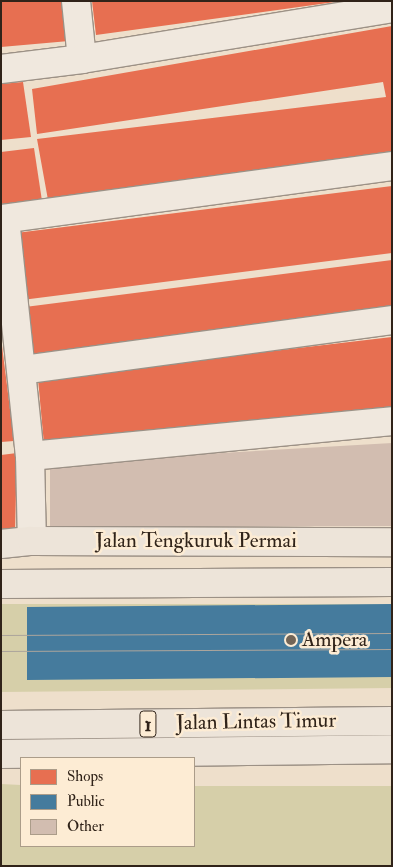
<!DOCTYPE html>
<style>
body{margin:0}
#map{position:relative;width:393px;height:867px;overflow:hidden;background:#eedfcb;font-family:"IM FELL Double Pica",serif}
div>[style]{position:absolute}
.green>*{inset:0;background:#d6cfa9}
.shops>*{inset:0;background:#e76f51}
.public>*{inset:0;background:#457b9d}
.building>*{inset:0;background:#d2bdb0}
.roads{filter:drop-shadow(1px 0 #9c9186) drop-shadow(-1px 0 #9c9186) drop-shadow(0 1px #9c9186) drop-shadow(0 -1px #9c9186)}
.minor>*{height:28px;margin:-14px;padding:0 14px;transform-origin:14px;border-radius:14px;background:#f0e8de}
.major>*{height:28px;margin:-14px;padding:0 14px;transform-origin:14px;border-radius:14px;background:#ede4d9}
.highway>*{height:28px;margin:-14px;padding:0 14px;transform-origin:14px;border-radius:14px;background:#ede4d9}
.tram>*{height:1px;margin:-0.5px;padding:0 0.5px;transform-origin:0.5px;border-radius:0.5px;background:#aca59c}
.dots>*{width:14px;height:14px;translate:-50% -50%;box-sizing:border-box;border:2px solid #fdecd4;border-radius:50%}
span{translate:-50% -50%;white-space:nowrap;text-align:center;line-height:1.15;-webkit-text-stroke:5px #fdecd4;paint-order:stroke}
.shield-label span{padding:1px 4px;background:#fdecd4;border:1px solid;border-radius:4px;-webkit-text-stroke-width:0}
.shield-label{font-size:20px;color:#302319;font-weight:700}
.street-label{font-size:21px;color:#302319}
.poi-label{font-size:21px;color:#302319}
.left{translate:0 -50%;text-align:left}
.frame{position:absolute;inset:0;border:2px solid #302319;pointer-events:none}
.legend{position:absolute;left:20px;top:757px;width:175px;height:90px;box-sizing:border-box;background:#fdecd4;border:1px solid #ab9c89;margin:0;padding:6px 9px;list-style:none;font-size:15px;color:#302319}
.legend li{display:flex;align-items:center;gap:10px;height:25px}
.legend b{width:25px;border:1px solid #ab9c89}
</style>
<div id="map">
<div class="green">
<div style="clip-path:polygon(1px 604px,392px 604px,392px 688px,1px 692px)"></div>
<div style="clip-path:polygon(1px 784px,21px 785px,21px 846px,194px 846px,194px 786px,392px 786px,392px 866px,1px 866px)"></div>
</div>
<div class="shops">
<div style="clip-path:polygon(1px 1px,66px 1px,69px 41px,1px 47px)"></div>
<div style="clip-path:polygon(92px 1px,335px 1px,335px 2px,96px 35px)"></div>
<div style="clip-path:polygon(392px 26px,392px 158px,48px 200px,37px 139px,386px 97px,383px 82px,37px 134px,32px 89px)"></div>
<div style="clip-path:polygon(23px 82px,31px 137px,1px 140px,1px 84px)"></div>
<div style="clip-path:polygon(34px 148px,42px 201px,1px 204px,1px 152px)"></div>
<div style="clip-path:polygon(392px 186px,392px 253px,22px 300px,16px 233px)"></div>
<div style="clip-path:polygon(392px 260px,392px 314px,30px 359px,25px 307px)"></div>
<div style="clip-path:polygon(392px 337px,392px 410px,44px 444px,38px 379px)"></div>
<div style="clip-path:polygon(1px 346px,2px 346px,14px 441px,1px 442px)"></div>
<div style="clip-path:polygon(17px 453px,15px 531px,1px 532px,1px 455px)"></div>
</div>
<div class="public">
<div style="clip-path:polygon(392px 604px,392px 677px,27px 680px,27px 607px)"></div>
</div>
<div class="building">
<div style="clip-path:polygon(392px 443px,392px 526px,50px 527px,50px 463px)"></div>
</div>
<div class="roads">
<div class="minor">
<div style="left:76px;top:1px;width:58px;rotate:84.1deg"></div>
<div style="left:1px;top:69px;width:82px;rotate:-7deg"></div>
<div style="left:82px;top:59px;width:314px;rotate:-9.3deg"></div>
<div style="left:1px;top:219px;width:395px;rotate:-7.7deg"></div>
<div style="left:5px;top:219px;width:238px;rotate:84deg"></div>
<div style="left:30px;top:456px;width:85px;rotate:88.7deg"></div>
<div style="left:22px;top:370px;width:373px;rotate:-7.7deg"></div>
<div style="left:30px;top:456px;width:364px;rotate:-5.5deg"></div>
</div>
<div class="major">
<div style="left:1px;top:544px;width:31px;rotate:-6deg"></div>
<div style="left:32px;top:541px;width:360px;rotate:0.2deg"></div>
<div style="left:1px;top:584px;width:391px;rotate:-0.3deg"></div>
</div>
<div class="highway">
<div style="left:1px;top:725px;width:391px;rotate:-0.6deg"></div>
<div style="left:1px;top:754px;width:391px;rotate:-0.7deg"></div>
</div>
</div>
<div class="tram">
<div style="left:1px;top:635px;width:391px;rotate:-0.3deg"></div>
<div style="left:1px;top:651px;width:391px;rotate:-0.3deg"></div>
</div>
<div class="dots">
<div style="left:291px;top:640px;background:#726557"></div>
</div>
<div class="shield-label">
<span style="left:148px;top:724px">1</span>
</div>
<div class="street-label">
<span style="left:196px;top:541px">Jalan Tengkuruk Permai</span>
<span style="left:256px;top:722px;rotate:-1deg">Jalan Lintas Timur</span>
</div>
<div class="poi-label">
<span class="left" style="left:302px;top:640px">Ampera</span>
</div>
<div class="frame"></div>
<ul class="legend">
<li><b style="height:14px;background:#e76f51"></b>Shops</li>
<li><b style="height:14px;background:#457b9d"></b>Public</li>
<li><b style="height:14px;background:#d2bdb0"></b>Other</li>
</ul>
</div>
